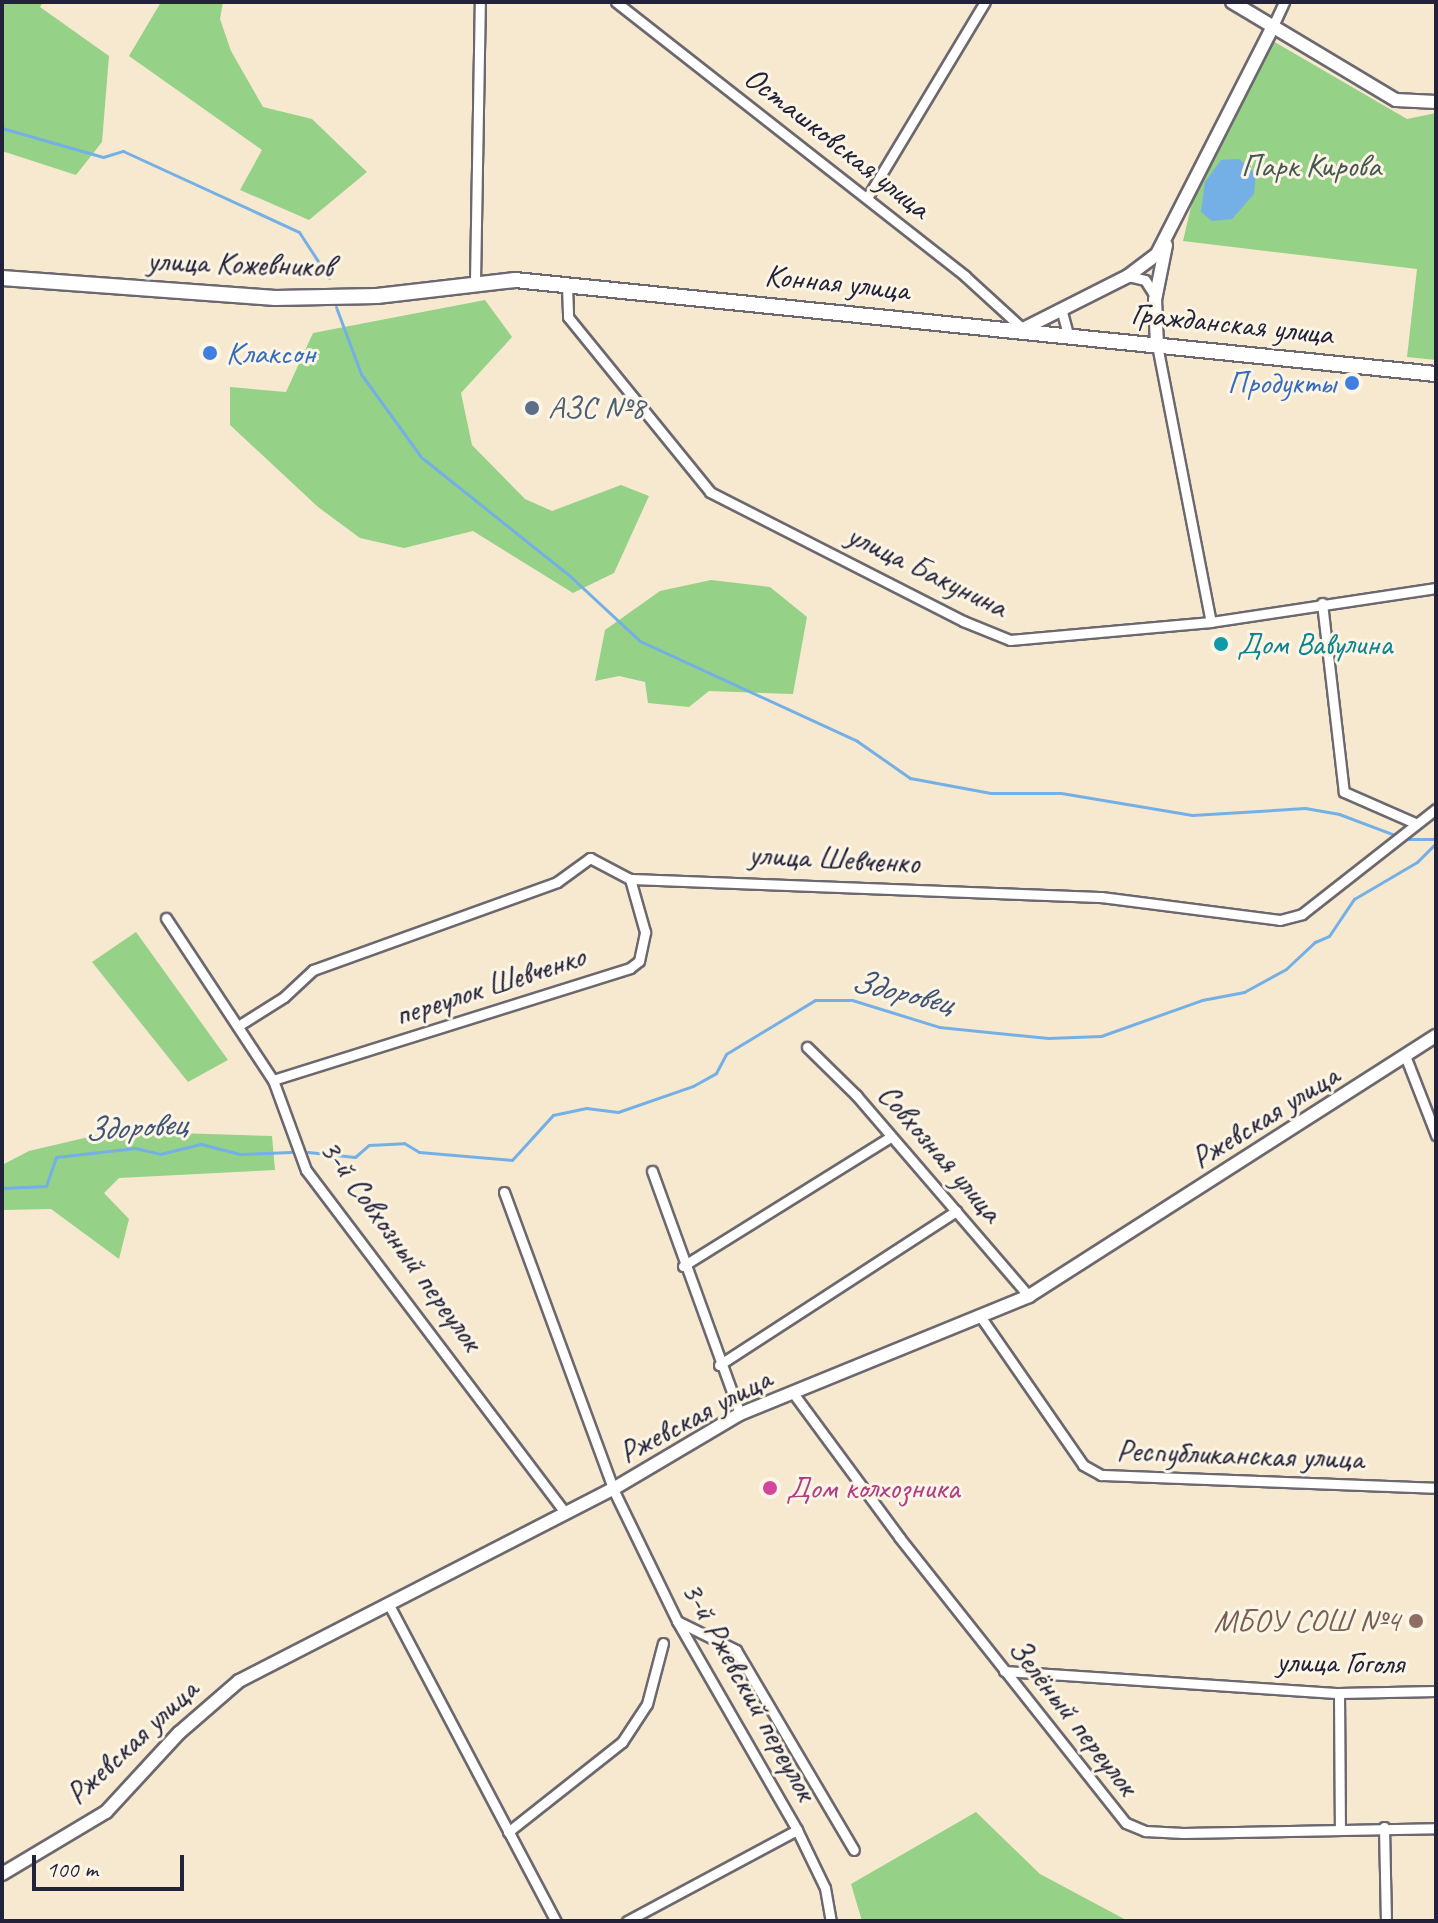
<!DOCTYPE html>
<meta charset="utf-8">
<style>
body{margin:0}
#map{position:relative;width:1438px;height:1923px;overflow:hidden;background:#f6e9d0;font-family:Caveat,sans-serif}
div>[style]{position:absolute}
.green>*{inset:0;background:#95d186}
.water>*{inset:0;background:#74b0e6}
.stream>*{height:3px;margin:-1.5px;padding:0 1.5px;transform-origin:1.5px;border-radius:1.5px;background:#74b0e6}
.roads{filter:drop-shadow(2px 0 #6c686f) drop-shadow(-2px 0 #6c686f) drop-shadow(0 2px #6c686f) drop-shadow(0 -2px #6c686f)}
.street>*{height:9px;margin:-4.5px;padding:0 4.5px;transform-origin:4.5px;border-radius:4.5px;background:#fff}
.secondary>*{height:12px;margin:-6px;padding:0 6px;transform-origin:6px;border-radius:6px;background:#fff}
.primary>*{height:14px;margin:-7px;padding:0 7px;transform-origin:7px;border-radius:7px;background:#fff}
.dots>*{width:22px;height:22px;translate:-50% -50%;box-sizing:border-box;border:4px solid #fcf5e5;border-radius:50%}
span{translate:-50% -50%;white-space:nowrap;text-align:center;line-height:1.15;-webkit-text-stroke:6px #fcf5e5;paint-order:stroke}
.street-label{font-size:32px;color:#22223b}
.park-label{font-size:32px;color:#445752}
.shop-label{font-size:32px;color:#366cbe}
.left{translate:0 -50%;text-align:left}
.right{translate:-100% -50%;text-align:right}
.service-label{font-size:32px;color:#4e5e75}
.culture-label{font-size:32px;color:#0d838f}
.hotel-label{font-size:32px;color:#b23c85}
.education-label{font-size:32px;color:#785e54}
.water-label{font-size:34px;color:#3f5477;font-style:italic}
.frame{position:absolute;inset:0;border:4px solid #22223b;pointer-events:none}
.scale{position:absolute;left:32px;top:1855px;width:152px;height:36px;box-sizing:border-box;border:4px solid #22223b;border-top:0;padding-left:10px;font-size:24px;line-height:28px;white-space:nowrap;color:#22223b;-webkit-text-stroke:6px #fcf5e5;paint-order:stroke}
</style>
<div id="map">
<div class="green">
<div style="clip-path:polygon(2px 2px,43px 2px,40px 7px,109px 56px,102px 142px,76px 175px,2px 151px)"></div>
<div style="clip-path:polygon(161px 2px,223px 2px,220px 19px,231px 51px,263px 107px,312px 119px,367px 172px,309px 220px,240px 190px,262px 150px,129px 56px)"></div>
<div style="clip-path:polygon(1273px 41px,1407px 119px,1436px 113px,1436px 360px,1407px 357px,1417px 269px,1183px 241px,1193px 198px)"></div>
<div style="clip-path:polygon(485px 300px,512px 337px,461px 393px,472px 445px,525px 499px,552px 511px,621px 485px,649px 496px,614px 573px,573px 593px,473px 531px,404px 548px,360px 538px,318px 507px,230px 425px,230px 387px,286px 392px,313px 333px)"></div>
<div style="clip-path:polygon(711px 580px,770px 587px,807px 617px,793px 694px,709px 691px,689px 707px,648px 703px,645px 682px,619px 676px,595px 681px,605px 630px,660px 591px)"></div>
<div style="clip-path:polygon(136px 932px,228px 1060px,188px 1082px,92px 962px)"></div>
<div style="clip-path:polygon(114px 1131px,272px 1136px,275px 1170px,119px 1178px,104px 1193px,129px 1219px,119px 1259px,51px 1209px,2px 1210px,2px 1165px,29px 1151px)"></div>
<div style="clip-path:polygon(976px 1812px,1040px 1874px,1128px 1921px,862px 1921px,851px 1884px)"></div>
</div>
<div class="water">
<div style="clip-path:polygon(1239px 159px,1256px 174px,1254px 194px,1232px 219px,1212px 221px,1201px 212px,1205px 182px,1221px 160px)"></div>
</div>
<div class="stream">
<div style="left:2px;top:128px;width:105px;rotate:16deg"></div>
<div style="left:103px;top:157px;width:21px;rotate:-17deg"></div>
<div style="left:123px;top:151px;width:194px;rotate:24.7deg"></div>
<div style="left:299px;top:232px;width:55px;rotate:56.9deg"></div>
<div style="left:336px;top:307px;width:72px;rotate:69.5deg"></div>
<div style="left:361px;top:374px;width:102px;rotate:54.1deg"></div>
<div style="left:421px;top:457px;width:191px;rotate:38.6deg"></div>
<div style="left:570px;top:576px;width:96px;rotate:42.9deg"></div>
<div style="left:640px;top:641px;width:239px;rotate:24.7deg"></div>
<div style="left:857px;top:741px;width:65px;rotate:34.9deg"></div>
<div style="left:910px;top:778px;width:82px;rotate:10.5deg"></div>
<div style="left:991px;top:793px;width:70px"></div>
<div style="left:1061px;top:793px;width:133px;rotate:9.5deg"></div>
<div style="left:1192px;top:815px;width:113px;rotate:-3.5deg"></div>
<div style="left:1305px;top:808px;width:35px;rotate:10deg"></div>
<div style="left:1339px;top:814px;width:60px;rotate:20.6deg"></div>
<div style="left:1409px;top:839px;width:27px"></div>
<div style="left:308px;top:1152px;width:47px;rotate:6.1deg"></div>
<div style="left:355px;top:1157px;width:18px;rotate:-41deg"></div>
<div style="left:369px;top:1145px;width:35px;rotate:-3deg"></div>
<div style="left:404px;top:1143px;width:17px;rotate:31deg"></div>
<div style="left:419px;top:1152px;width:93px;rotate:4.9deg"></div>
<div style="left:512px;top:1160px;width:61px;rotate:-47.7deg"></div>
<div style="left:553px;top:1115px;width:34px;rotate:-12deg"></div>
<div style="left:586px;top:1108px;width:32px;rotate:7deg"></div>
<div style="left:618px;top:1112px;width:79px;rotate:-19.1deg"></div>
<div style="left:693px;top:1086px;width:26px;rotate:-29deg"></div>
<div style="left:716px;top:1073px;width:21px;rotate:-62deg"></div>
<div style="left:726px;top:1054px;width:104px;rotate:-31.2deg"></div>
<div style="left:815px;top:1000px;width:37px"></div>
<div style="left:852px;top:1000px;width:91px;rotate:17.2deg"></div>
<div style="left:939px;top:1027px;width:110px;rotate:5.8deg"></div>
<div style="left:1048px;top:1038px;width:53px;rotate:-2.2deg"></div>
<div style="left:1101px;top:1036px;width:107px;rotate:-19.6deg"></div>
<div style="left:1202px;top:1000px;width:43px;rotate:-10.8deg"></div>
<div style="left:1244px;top:992px;width:48px;rotate:-28.7deg"></div>
<div style="left:1286px;top:969px;width:40px;rotate:-43deg"></div>
<div style="left:1315px;top:942px;width:15px;rotate:-23deg"></div>
<div style="left:1329px;top:936px;width:45px;rotate:-56deg"></div>
<div style="left:1354px;top:899px;width:73px;rotate:-30.4deg"></div>
<div style="left:1417px;top:862px;width:27px;rotate:-45deg"></div>
<div style="left:2px;top:1188px;width:44px;rotate:-2.6deg"></div>
<div style="left:46px;top:1186px;width:31px;rotate:-71deg"></div>
<div style="left:56px;top:1157px;width:80px;rotate:-6.5deg"></div>
<div style="left:135px;top:1148px;width:26px;rotate:13deg"></div>
<div style="left:160px;top:1154px;width:42px;rotate:-13.7deg"></div>
<div style="left:201px;top:1144px;width:40px;rotate:14.4deg"></div>
<div style="left:240px;top:1154px;width:51px;rotate:-2.2deg"></div>
</div>
<div class="roads">
<div class="street">
<div style="left:616px;top:2px;width:444px;rotate:38.1deg"></div>
<div style="left:965px;top:276px;width:79px;rotate:42.4deg"></div>
<div style="left:1272px;top:28px;width:29px;rotate:-65deg"></div>
<div style="left:867px;top:198px;width:229px;rotate:-59deg"></div>
<div style="left:1128px;top:276px;width:17px;rotate:13deg"></div>
<div style="left:1145px;top:280px;width:19px;rotate:58deg"></div>
<div style="left:475px;top:281px;width:279px;rotate:-89deg"></div>
<div style="left:567px;top:285px;width:32px;rotate:88deg"></div>
<div style="left:568px;top:317px;width:225px;rotate:50.9deg"></div>
<div style="left:710px;top:492px;width:284px;rotate:27deg"></div>
<div style="left:963px;top:621px;width:51px;rotate:22deg"></div>
<div style="left:1010px;top:640px;width:202px;rotate:-5.1deg"></div>
<div style="left:1211px;top:622px;width:228px;rotate:-8.6deg"></div>
<div style="left:1062px;top:312px;width:23px;rotate:75deg"></div>
<div style="left:1157px;top:345px;width:282px;rotate:79deg"></div>
<div style="left:1322px;top:603px;width:190px;rotate:83.4deg"></div>
<div style="left:1344px;top:792px;width:77px;rotate:23.6deg"></div>
<div style="left:166px;top:918px;width:194px;rotate:56.6deg"></div>
<div style="left:273px;top:1080px;width:96px;rotate:69.9deg"></div>
<div style="left:306px;top:1170px;width:428px;rotate:52.9deg"></div>
<div style="left:238px;top:1026px;width:54px;rotate:-32.2deg"></div>
<div style="left:284px;top:997px;width:40px;rotate:-43deg"></div>
<div style="left:313px;top:970px;width:259px;rotate:-19.8deg"></div>
<div style="left:557px;top:882px;width:41px;rotate:-36deg"></div>
<div style="left:590px;top:858px;width:45px;rotate:27.7deg"></div>
<div style="left:630px;top:879px;width:471px;rotate:2.2deg"></div>
<div style="left:1101px;top:897px;width:180px;rotate:7.3deg"></div>
<div style="left:1280px;top:920px;width:23px;rotate:-15deg"></div>
<div style="left:1302px;top:914px;width:170px;rotate:-38.1deg"></div>
<div style="left:807px;top:1047px;width:69px;rotate:44.4deg"></div>
<div style="left:856px;top:1095px;width:265px;rotate:49.3deg"></div>
<div style="left:1406px;top:1058px;width:83px;rotate:68.7deg"></div>
<div style="left:273px;top:1080px;width:374px;rotate:-17.4deg"></div>
<div style="left:630px;top:968px;width:11px;rotate:-38deg"></div>
<div style="left:639px;top:961px;width:30px;rotate:-78deg"></div>
<div style="left:645px;top:932px;width:55px;rotate:-105.8deg"></div>
<div style="left:652px;top:1171px;width:258px;rotate:70.1deg"></div>
<div style="left:504px;top:1192px;width:316px;rotate:69.8deg"></div>
<div style="left:613px;top:1489px;width:147px;rotate:64.1deg"></div>
<div style="left:677px;top:1621px;width:241px;rotate:60.1deg"></div>
<div style="left:797px;top:1830px;width:64px;rotate:64.2deg"></div>
<div style="left:825px;top:1888px;width:34px;rotate:80deg"></div>
<div style="left:683px;top:1266px;width:244px;rotate:-31.9deg"></div>
<div style="left:980px;top:1316px;width:181px;rotate:55.3deg"></div>
<div style="left:1083px;top:1465px;width:21px;rotate:29deg"></div>
<div style="left:1101px;top:1475px;width:335px;rotate:2.2deg"></div>
<div style="left:719px;top:1365px;width:283px;rotate:-33deg"></div>
<div style="left:793px;top:1393px;width:179px;rotate:53.6deg"></div>
<div style="left:899px;top:1537px;width:365px;rotate:51.6deg"></div>
<div style="left:1126px;top:1823px;width:21px;rotate:23deg"></div>
<div style="left:1145px;top:1831px;width:38px;rotate:3deg"></div>
<div style="left:1183px;top:1833px;width:253px;rotate:-1.1deg"></div>
<div style="left:388px;top:1603px;width:360px;rotate:62.2deg"></div>
<div style="left:677px;top:1621px;width:66px;rotate:26.2deg"></div>
<div style="left:736px;top:1650px;width:232px;rotate:59.5deg"></div>
<div style="left:1004px;top:1671px;width:336px;rotate:3.8deg"></div>
<div style="left:1339px;top:1693px;width:97px;rotate:-1.2deg"></div>
<div style="left:1339px;top:1693px;width:135px;rotate:89.6deg"></div>
<div style="left:1384px;top:1827px;width:94px;rotate:88.8deg"></div>
<div style="left:508px;top:1832px;width:145px;rotate:-38.3deg"></div>
<div style="left:622px;top:1742px;width:45px;rotate:-56.7deg"></div>
<div style="left:647px;top:1704px;width:63px;rotate:-75.3deg"></div>
<div style="left:627px;top:1921px;width:193px;rotate:-28.2deg"></div>
</div>
<div class="secondary">
<div style="left:1232px;top:2px;width:191px;rotate:30.9deg"></div>
<div style="left:1396px;top:100px;width:40px;rotate:2.9deg"></div>
<div style="left:1023px;top:329px;width:118px;rotate:-26.8deg"></div>
<div style="left:1128px;top:276px;width:36px;rotate:-37deg"></div>
<div style="left:1157px;top:254px;width:254px;rotate:-63deg"></div>
<div style="left:1157px;top:345px;width:45px;rotate:-92.5deg"></div>
<div style="left:1155px;top:300px;width:56px;rotate:-78.7deg"></div>
<div style="left:2px;top:1874px;width:121px;rotate:-30.8deg"></div>
<div style="left:106px;top:1812px;width:108px;rotate:-47.3deg"></div>
<div style="left:179px;top:1733px;width:79px;rotate:-40.9deg"></div>
<div style="left:239px;top:1681px;width:420px;rotate:-27.2deg"></div>
<div style="left:613px;top:1489px;width:147px;rotate:-30.6deg"></div>
<div style="left:740px;top:1414px;width:312px;rotate:-22.2deg"></div>
<div style="left:1029px;top:1296px;width:483px;rotate:-32.6deg"></div>
</div>
<div class="primary">
<div style="left:2px;top:278px;width:274px;rotate:4.2deg"></div>
<div style="left:275px;top:298px;width:102px;rotate:-1.1deg"></div>
<div style="left:377px;top:296px;width:139px;rotate:-6.6deg"></div>
<div style="left:515px;top:280px;width:926px;rotate:5.83deg"></div>
</div>
</div>
<div class="dots">
<div style="left:210px;top:353px;background:#3f7fe0"></div>
<div style="left:1352px;top:383px;background:#3f7fe0"></div>
<div style="left:532px;top:408px;background:#5c6f8a"></div>
<div style="left:1221px;top:644px;background:#0f9aa8"></div>
<div style="left:770px;top:1488px;background:#d1479c"></div>
<div style="left:1416px;top:1621px;background:#8d6e63"></div>
</div>
<div class="street-label">
<span style="left:837px;top:143px;rotate:38deg">Осташковская улица</span>
<span style="left:240px;top:264px;rotate:2deg">улица Кожевников</span>
<span style="left:837px;top:283px;rotate:6deg">Конная улица</span>
<span style="left:1232px;top:324px;rotate:6deg">Гражданская улица</span>
<span style="left:927px;top:571px;rotate:26deg">улица Бакунина</span>
<span style="left:834px;top:859px;rotate:3deg">улица Шевченко</span>
<span style="left:490px;top:986px;rotate:-18deg">переулок Шевченко</span>
<span style="left:1265px;top:1117px;rotate:-32deg">Ржевская улица</span>
<span style="left:940px;top:1153px;rotate:49deg">Совхозная улица</span>
<span style="left:401px;top:1245px;rotate:54deg">3-й Совхозный переулок</span>
<span style="left:695px;top:1416px;rotate:-28deg">Ржевская улица</span>
<span style="left:1240px;top:1455px;rotate:2deg">Республиканская улица</span>
<span style="left:1340px;top:1663px;rotate:1deg">улица Гоголя</span>
<span style="left:749px;top:1691px;rotate:61deg">3-й Ржевский переулок</span>
<span style="left:1073px;top:1717px;rotate:52deg">Зелёный переулок</span>
<span style="left:132px;top:1742px;rotate:-43deg">Ржевская улица</span>
</div>
<div class="park-label">
<span style="left:1311px;top:166px">Парк Кирова</span>
</div>
<div class="shop-label">
<span class="left" style="left:226px;top:353px">Клаксон</span>
<span class="right" style="left:1336px;top:383px">Продукты</span>
</div>
<div class="service-label">
<span class="left" style="left:548px;top:408px">АЗС №8</span>
</div>
<div class="culture-label">
<span class="left" style="left:1237px;top:644px">Дом Вавулина</span>
</div>
<div class="hotel-label">
<span class="left" style="left:786px;top:1488px">Дом колхозника</span>
</div>
<div class="education-label">
<span class="right" style="left:1400px;top:1621px">МБОУ СОШ №4</span>
</div>
<div class="water-label">
<span style="left:902px;top:991px;rotate:13deg">Здоровец</span>
<span style="left:135px;top:1126px;rotate:-4deg">Здоровец</span>
</div>
<div class="frame"></div>
<div class="scale">100 m</div>
</div>
